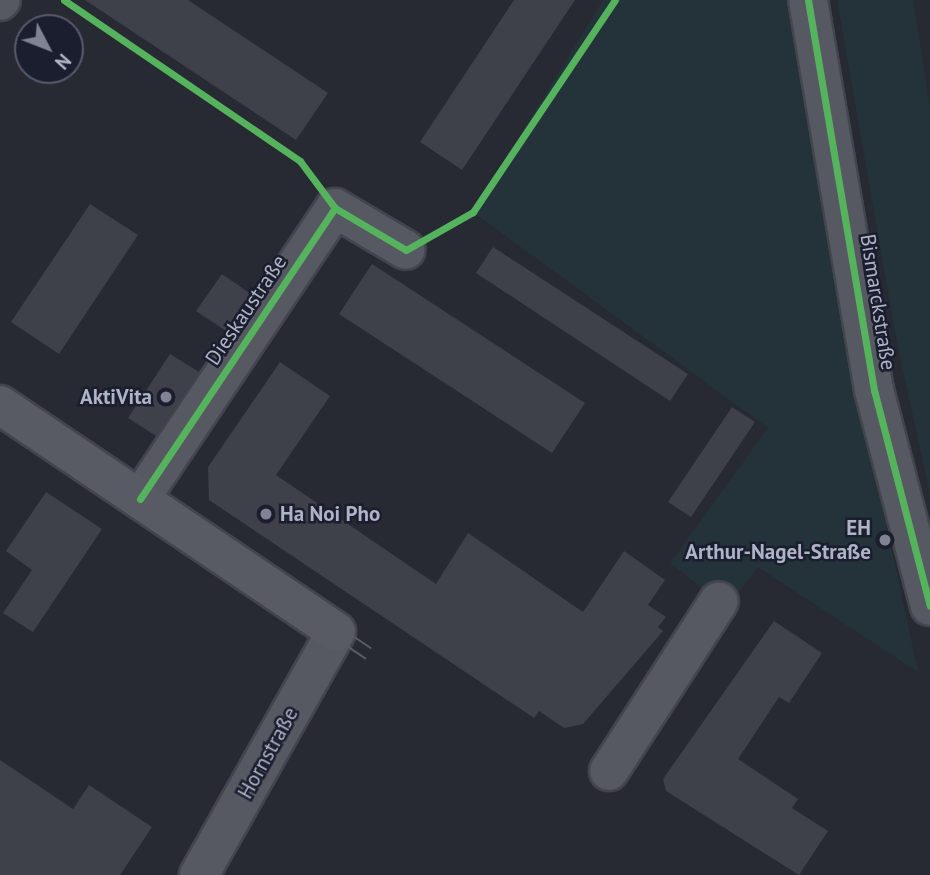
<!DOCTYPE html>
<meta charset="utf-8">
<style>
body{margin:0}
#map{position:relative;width:930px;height:875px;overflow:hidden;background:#272a33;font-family:"PT Sans",sans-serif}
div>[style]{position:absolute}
.green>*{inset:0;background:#243239}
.building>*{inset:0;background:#3e404a}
.roads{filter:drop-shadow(2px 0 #43454c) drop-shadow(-2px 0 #43454c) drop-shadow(0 2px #43454c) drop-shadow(0 -2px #43454c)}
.minor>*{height:38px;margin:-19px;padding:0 19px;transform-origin:19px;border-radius:19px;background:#565862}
.major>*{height:38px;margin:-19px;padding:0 19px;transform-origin:19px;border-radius:19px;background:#585a64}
.tram>*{height:2px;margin:-1px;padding:0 1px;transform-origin:1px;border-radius:1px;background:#595c65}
.cycleway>*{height:7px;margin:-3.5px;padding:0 3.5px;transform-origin:3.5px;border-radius:3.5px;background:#56b35d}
.dots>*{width:19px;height:19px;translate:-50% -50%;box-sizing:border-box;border:4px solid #1a1e2e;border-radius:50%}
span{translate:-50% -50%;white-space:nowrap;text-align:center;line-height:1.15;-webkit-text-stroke:5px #1a1e2e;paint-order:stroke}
.street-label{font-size:21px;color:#afb3c6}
.poi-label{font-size:21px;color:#afb3c6;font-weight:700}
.right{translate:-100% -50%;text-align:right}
.left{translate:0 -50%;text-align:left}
.north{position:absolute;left:14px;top:14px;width:70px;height:70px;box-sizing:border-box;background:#1a1e2e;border:2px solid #565a6b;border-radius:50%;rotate:132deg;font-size:19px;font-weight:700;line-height:28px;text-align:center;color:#afb3c6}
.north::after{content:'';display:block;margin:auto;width:24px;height:32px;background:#7f8393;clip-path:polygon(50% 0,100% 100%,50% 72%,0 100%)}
</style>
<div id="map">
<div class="green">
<div style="clip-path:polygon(603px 0,791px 0,861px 407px,918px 672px,758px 567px,727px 607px,670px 563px,768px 428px,473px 212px)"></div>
<div style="clip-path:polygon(837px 0,913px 0,930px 107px,930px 494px,897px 343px)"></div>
</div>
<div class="building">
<div style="clip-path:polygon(85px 0,188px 0,328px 93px,296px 140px)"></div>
<div style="clip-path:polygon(514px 0,575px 0,462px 170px,420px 142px)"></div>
<div style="clip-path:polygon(90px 204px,138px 235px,59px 354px,11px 322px)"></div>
<div style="clip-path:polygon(493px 247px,688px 374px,670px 401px,476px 273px)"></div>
<div style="clip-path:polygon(372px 264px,585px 403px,552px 453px,339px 314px)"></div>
<div style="clip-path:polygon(222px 274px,251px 294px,226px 331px,196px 311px)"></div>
<div style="clip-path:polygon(170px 354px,199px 372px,156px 436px,128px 418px)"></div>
<div style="clip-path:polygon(280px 362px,330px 396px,276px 475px,436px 584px,468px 533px,583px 612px,624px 551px,665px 580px,648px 605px,666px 617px,658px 627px,663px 631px,583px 724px,564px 728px,539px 711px,534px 718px,209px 500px,208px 467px)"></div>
<div style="clip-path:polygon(732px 407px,755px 422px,691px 517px,668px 502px)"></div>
<div style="clip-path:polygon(46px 492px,102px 529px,33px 632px,3px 613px,32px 570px,6px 551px)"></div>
<div style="clip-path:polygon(774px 621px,822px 653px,789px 703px,779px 697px,738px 759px,798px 799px,792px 808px,828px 831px,799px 875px,666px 791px,663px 779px)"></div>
<div style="clip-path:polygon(0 760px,73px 809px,89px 785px,152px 827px,120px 875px,0 875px)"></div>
</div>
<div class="roads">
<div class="minor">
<div style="left:808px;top:0;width:396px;rotate:80.4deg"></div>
<div style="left:874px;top:390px;width:223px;rotate:75.5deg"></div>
<div style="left:0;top:1px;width:1px;rotate:-45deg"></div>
<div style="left:140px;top:499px;width:350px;rotate:-56.2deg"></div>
<div style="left:335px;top:208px;width:82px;rotate:30.6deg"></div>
<div style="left:609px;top:771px;width:202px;rotate:-57.1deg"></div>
<div style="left:199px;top:875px;width:279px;rotate:-60.6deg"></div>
</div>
<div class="major">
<div style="left:0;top:405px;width:405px;rotate:34deg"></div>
</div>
</div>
<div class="tram">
<div style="left:0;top:398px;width:447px;rotate:34deg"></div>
<div style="left:0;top:413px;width:440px;rotate:33.9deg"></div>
</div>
<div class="cycleway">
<div style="left:64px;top:0;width:286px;rotate:34.3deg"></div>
<div style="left:300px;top:161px;width:59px;rotate:53.3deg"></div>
<div style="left:808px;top:0;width:396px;rotate:80.4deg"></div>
<div style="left:874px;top:390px;width:223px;rotate:75.5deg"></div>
<div style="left:140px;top:499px;width:350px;rotate:-56.2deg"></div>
<div style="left:335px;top:208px;width:82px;rotate:30.6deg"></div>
<div style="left:406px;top:250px;width:77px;rotate:-29.6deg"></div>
<div style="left:473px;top:212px;width:255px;rotate:-56.2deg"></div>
</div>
<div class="dots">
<div style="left:166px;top:397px;background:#7f8393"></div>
<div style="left:266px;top:514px;background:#7f8393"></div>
<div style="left:885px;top:540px;background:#7f8393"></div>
</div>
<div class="street-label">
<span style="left:878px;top:302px;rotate:81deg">Bismarckstraße</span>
<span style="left:246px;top:310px;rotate:-56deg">Dieskaustraße</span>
<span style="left:268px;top:753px;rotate:-61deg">Hornstraße</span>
</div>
<div class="poi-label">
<span class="right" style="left:152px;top:397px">AktiVita</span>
<span class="left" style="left:280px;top:514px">Ha Noi Pho</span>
<span class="right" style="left:871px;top:540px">EH<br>Arthur-Nagel-Straße</span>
</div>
<div class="north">N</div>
</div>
